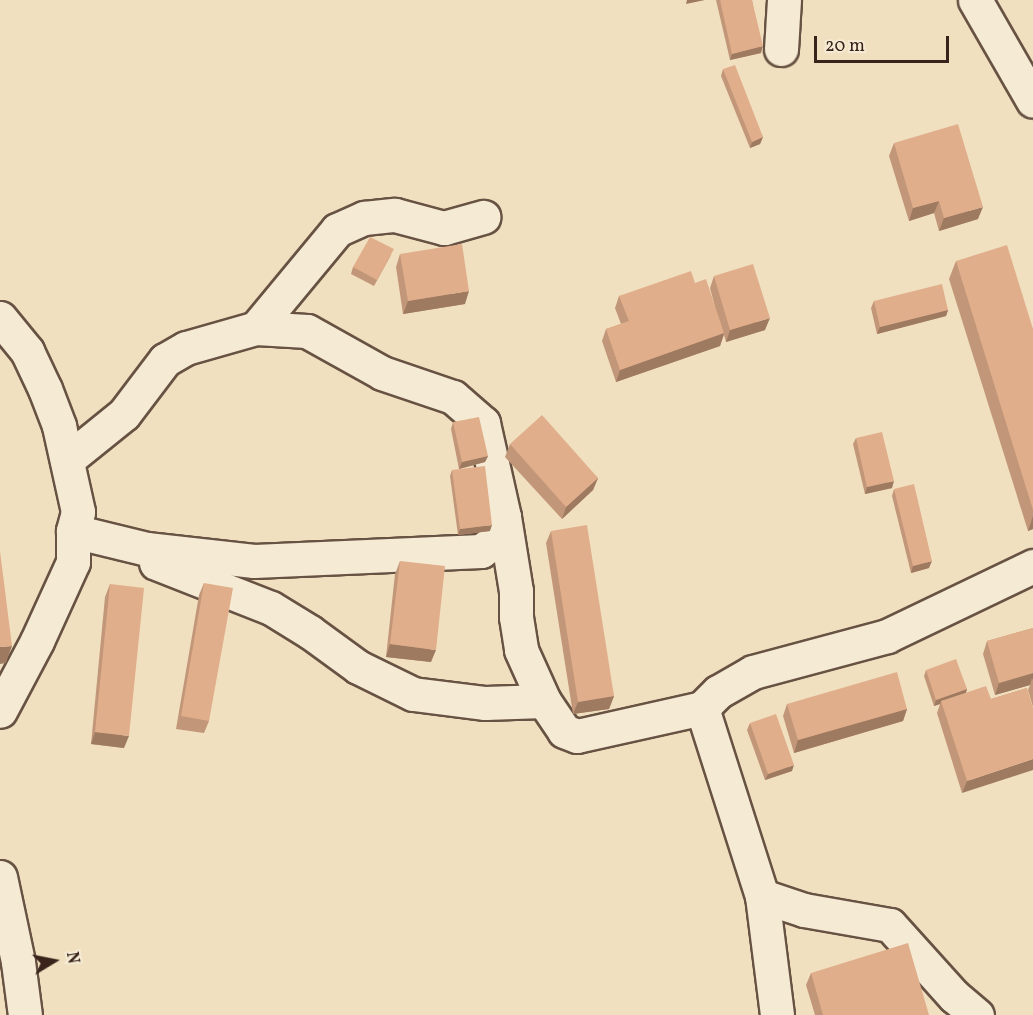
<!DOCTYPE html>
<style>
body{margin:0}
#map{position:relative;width:1033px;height:1015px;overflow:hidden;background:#f0e0bf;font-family:Vollkorn,serif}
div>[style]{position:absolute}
.roads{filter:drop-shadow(2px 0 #685243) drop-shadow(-2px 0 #685243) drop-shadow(0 2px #685243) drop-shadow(0 -2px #685243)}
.minor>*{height:33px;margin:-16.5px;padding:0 16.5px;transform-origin:16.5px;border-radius:16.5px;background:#f5ebd5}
.wall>*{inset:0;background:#c29678}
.shaded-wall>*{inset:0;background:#9e7a61}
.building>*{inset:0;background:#e1ae8b}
span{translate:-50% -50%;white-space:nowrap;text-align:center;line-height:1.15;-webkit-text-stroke:5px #f5ebd5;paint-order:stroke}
.north{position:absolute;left:24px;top:931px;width:60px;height:60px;-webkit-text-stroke:4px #f5ebd5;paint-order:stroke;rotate:80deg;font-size:16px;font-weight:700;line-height:24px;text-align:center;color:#3a231a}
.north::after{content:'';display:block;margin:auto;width:21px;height:27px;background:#3a231a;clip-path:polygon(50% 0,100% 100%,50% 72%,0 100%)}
.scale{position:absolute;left:814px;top:36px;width:135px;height:27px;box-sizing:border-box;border:3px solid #3a231a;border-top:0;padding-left:8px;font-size:18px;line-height:21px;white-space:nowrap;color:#3a231a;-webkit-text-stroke:4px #f5ebd5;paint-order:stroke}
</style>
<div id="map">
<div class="roads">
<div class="minor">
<div style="left:975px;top:0;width:116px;rotate:60.1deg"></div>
<div style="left:781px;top:49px;width:49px;rotate:-86.5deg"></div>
<div style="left:0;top:318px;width:43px;rotate:50.7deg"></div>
<div style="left:27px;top:351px;width:42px;rotate:64.7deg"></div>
<div style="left:45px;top:389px;width:40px;rotate:69deg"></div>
<div style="left:59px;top:426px;width:88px;rotate:77.5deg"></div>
<div style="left:78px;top:512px;width:20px;rotate:105deg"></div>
<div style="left:73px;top:531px;width:31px;rotate:90deg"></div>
<div style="left:73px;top:562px;width:87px;rotate:114.5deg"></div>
<div style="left:37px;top:641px;width:79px;rotate:117.9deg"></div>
<div style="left:256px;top:328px;width:127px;rotate:-50.4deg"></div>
<div style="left:337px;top:230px;width:30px;rotate:-24deg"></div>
<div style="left:364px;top:218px;width:31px;rotate:-6deg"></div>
<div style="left:395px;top:215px;width:51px;rotate:14.9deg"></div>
<div style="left:444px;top:228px;width:41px;rotate:-15.8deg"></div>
<div style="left:67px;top:460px;width:73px;rotate:-38.9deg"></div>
<div style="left:124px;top:414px;width:68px;rotate:-52.8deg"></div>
<div style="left:165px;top:360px;width:24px;rotate:-30deg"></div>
<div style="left:186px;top:348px;width:73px;rotate:-15.9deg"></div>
<div style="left:256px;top:328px;width:51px;rotate:3.4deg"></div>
<div style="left:307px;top:331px;width:86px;rotate:29.2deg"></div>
<div style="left:382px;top:373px;width:75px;rotate:18.7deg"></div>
<div style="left:453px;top:397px;width:40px;rotate:41deg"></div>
<div style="left:483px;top:423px;width:96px;rotate:77.4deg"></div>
<div style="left:504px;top:517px;width:23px;rotate:108deg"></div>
<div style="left:497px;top:539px;width:20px;rotate:143deg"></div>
<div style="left:481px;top:551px;width:227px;rotate:177.5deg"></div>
<div style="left:254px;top:561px;width:108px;rotate:-173.6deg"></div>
<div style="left:147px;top:549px;width:76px;rotate:-166.3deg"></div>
<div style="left:504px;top:517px;width:75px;rotate:80.8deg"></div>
<div style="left:516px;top:591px;width:26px;rotate:90deg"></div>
<div style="left:516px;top:617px;width:33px;rotate:81deg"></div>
<div style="left:521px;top:650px;width:56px;rotate:65.7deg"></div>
<div style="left:544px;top:701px;width:36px;rotate:56deg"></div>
<div style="left:564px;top:731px;width:14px;rotate:21deg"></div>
<div style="left:577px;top:736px;width:128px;rotate:-12.6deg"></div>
<div style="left:702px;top:708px;width:23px;rotate:-45deg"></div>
<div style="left:718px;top:692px;width:40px;rotate:-29.7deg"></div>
<div style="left:753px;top:672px;width:139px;rotate:-15deg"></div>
<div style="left:887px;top:636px;width:162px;rotate:-25.6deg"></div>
<div style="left:156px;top:563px;width:123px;rotate:21.4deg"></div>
<div style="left:271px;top:608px;width:46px;rotate:31.6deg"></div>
<div style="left:310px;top:632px;width:59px;rotate:36.1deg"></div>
<div style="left:358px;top:667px;width:61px;rotate:26.1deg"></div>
<div style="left:413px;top:694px;width:73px;rotate:7.1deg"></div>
<div style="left:485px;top:703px;width:59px;rotate:-1.9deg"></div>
<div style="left:702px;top:708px;width:197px;rotate:72.3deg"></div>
<div style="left:762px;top:896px;width:120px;rotate:82.8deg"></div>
<div style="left:0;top:877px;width:87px;rotate:78deg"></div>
<div style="left:18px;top:962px;width:53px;rotate:82.5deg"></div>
<div style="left:762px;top:896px;width:44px;rotate:18.4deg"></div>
<div style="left:804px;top:910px;width:87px;rotate:9.9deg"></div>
<div style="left:890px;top:925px;width:96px;rotate:48deg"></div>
<div style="left:954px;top:996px;width:30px;rotate:40deg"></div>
</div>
</div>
<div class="wall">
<div style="clip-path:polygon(716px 0,752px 0,761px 53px,730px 60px)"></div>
<div style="clip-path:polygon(723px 69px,763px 137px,760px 144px,750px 148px,721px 76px)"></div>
<div style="clip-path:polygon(894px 143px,978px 219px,939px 231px,934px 213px,909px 221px,889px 156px)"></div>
<div style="clip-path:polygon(400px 254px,465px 304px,403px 314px,396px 267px)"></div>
<div style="clip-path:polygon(391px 255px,374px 286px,351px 274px,353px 267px)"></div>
<div style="clip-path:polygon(956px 261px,1033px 329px,1033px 529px,1028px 531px,949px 279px)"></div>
<div style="clip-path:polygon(714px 276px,765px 330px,726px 342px,724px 335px,720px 346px,616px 382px,602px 341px,606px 329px,621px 324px,615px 308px,619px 296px,695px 283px,715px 307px,710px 288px)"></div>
<div style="clip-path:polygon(874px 301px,948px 310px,946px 316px,877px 334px,871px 308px)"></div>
<div style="clip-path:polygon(453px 422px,488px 456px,485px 462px,459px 469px,451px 429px)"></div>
<div style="clip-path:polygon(856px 438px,892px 488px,865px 494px,853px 444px)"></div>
<div style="clip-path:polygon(510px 444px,598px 478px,593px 490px,562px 519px,505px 457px)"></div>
<div style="clip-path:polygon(452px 470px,490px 531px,458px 535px,450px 476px)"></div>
<div style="clip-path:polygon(894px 489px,929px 568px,911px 573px,892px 496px)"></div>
<div style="clip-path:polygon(551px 531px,614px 696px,609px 709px,573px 714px,546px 543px)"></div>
<div style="clip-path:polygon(400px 561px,431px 662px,386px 657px,395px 574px)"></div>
<div style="clip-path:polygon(204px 583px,209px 721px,204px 733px,176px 729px,199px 595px)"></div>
<div style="clip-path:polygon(110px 584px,124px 748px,91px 744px,105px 597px)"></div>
<div style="clip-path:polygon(1033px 628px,1033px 707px,1028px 690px,1030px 685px,995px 695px,983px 654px,987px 641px)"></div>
<div style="clip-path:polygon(926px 670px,967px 689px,966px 693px,991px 699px,1027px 688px,962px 793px,937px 713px,940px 704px,934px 706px,924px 676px)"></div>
<div style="clip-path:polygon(787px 704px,907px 709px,903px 721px,794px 753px,783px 716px)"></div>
<div style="clip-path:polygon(750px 723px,792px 771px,765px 780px,747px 730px)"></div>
<div style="clip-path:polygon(811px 973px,929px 1015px,815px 1015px,806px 985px)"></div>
</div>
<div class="shaded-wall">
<div style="clip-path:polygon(687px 0,705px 0,686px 4px)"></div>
<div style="clip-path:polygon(763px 46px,761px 53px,730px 60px,732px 54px)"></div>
<div style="clip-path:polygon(763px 137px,760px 144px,750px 148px,752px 142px)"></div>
<div style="clip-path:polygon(939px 201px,934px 213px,909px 221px,913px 208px)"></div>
<div style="clip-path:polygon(983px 207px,978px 219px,939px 231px,944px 218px)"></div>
<div style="clip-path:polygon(469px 291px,465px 304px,403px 314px,408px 301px)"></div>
<div style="clip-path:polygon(948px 310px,946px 316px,877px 334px,880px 327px)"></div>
<div style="clip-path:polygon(770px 318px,765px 330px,726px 342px,730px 330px)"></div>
<div style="clip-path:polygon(724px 333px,720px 346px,616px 382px,620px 370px)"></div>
<div style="clip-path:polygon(488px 456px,485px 462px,459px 469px,462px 462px)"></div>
<div style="clip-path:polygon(598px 478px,593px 490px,562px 519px,566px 507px)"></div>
<div style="clip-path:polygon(894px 481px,892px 488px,865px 494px,867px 487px)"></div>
<div style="clip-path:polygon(1033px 516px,1033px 529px,1028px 531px)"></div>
<div style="clip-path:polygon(492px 525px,490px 531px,458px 535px,460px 529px)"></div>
<div style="clip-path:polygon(932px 561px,929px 568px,911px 573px,913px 566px)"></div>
<div style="clip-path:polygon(390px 644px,436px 650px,431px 662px,386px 657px)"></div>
<div style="clip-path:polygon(12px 646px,6px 663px,0 664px,0 647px)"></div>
<div style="clip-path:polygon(1033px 673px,1033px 680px,1032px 678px,1030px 685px,995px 695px,999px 683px)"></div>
<div style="clip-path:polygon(967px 689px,965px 695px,941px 701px,940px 704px,934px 706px,936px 700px)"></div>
<div style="clip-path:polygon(614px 696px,609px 709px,573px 714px,578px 702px)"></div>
<div style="clip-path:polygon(907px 709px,903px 721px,794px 753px,798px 740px)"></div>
<div style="clip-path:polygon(95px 732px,129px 736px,124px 748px,91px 744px)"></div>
<div style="clip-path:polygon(1033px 759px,1033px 770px,962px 793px,967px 781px)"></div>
<div style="clip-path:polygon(794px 765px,792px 771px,765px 780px,768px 774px)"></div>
</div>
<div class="building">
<div style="clip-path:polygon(720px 0,752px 0,763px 46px,732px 54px)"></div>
<div style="clip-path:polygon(735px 65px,763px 137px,752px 142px,723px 69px)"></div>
<div style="clip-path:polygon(958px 124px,983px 207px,944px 218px,939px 201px,913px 208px,894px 143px)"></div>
<div style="clip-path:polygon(370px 237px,394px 249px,377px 280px,353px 267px)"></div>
<div style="clip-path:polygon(462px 244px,469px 291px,408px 301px,400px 254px)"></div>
<div style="clip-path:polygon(1007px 245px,1033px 329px,1033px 510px,956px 261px)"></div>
<div style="clip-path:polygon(753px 264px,770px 318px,730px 330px,714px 276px)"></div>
<div style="clip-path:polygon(691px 271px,695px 283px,706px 279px,724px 333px,620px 370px,606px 329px,629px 321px,619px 296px)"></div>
<div style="clip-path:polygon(942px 284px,948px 310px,880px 327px,874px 301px)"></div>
<div style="clip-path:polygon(542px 415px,598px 478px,566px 507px,510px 444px)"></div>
<div style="clip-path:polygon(479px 417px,488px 456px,462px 462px,453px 422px)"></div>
<div style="clip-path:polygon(882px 432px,894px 481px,867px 487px,856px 438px)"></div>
<div style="clip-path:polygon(485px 466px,492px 525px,460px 529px,452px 470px)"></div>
<div style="clip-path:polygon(914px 484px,932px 561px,913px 566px,894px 489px)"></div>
<div style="clip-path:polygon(587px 525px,614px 696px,578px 702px,551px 531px)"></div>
<div style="clip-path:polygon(0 551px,12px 646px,0 647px)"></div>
<div style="clip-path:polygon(400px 561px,445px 566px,436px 650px,390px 644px)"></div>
<div style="clip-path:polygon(204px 583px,233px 588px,209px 721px,181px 716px)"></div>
<div style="clip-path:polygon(110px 584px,144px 588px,129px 736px,95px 732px)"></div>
<div style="clip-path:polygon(1033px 628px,1033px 673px,999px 683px,987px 641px)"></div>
<div style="clip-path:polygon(956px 659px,967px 689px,936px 700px,926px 670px)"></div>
<div style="clip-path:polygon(897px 672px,907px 709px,798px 740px,787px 704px)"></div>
<div style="clip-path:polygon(986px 686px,991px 699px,1027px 688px,1033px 708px,1033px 759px,967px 781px,941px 701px)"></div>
<div style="clip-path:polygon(776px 714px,794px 765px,768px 774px,750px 723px)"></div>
<div style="clip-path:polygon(908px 943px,929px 1015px,823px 1015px,811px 973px)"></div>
</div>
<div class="north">N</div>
<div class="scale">20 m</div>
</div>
